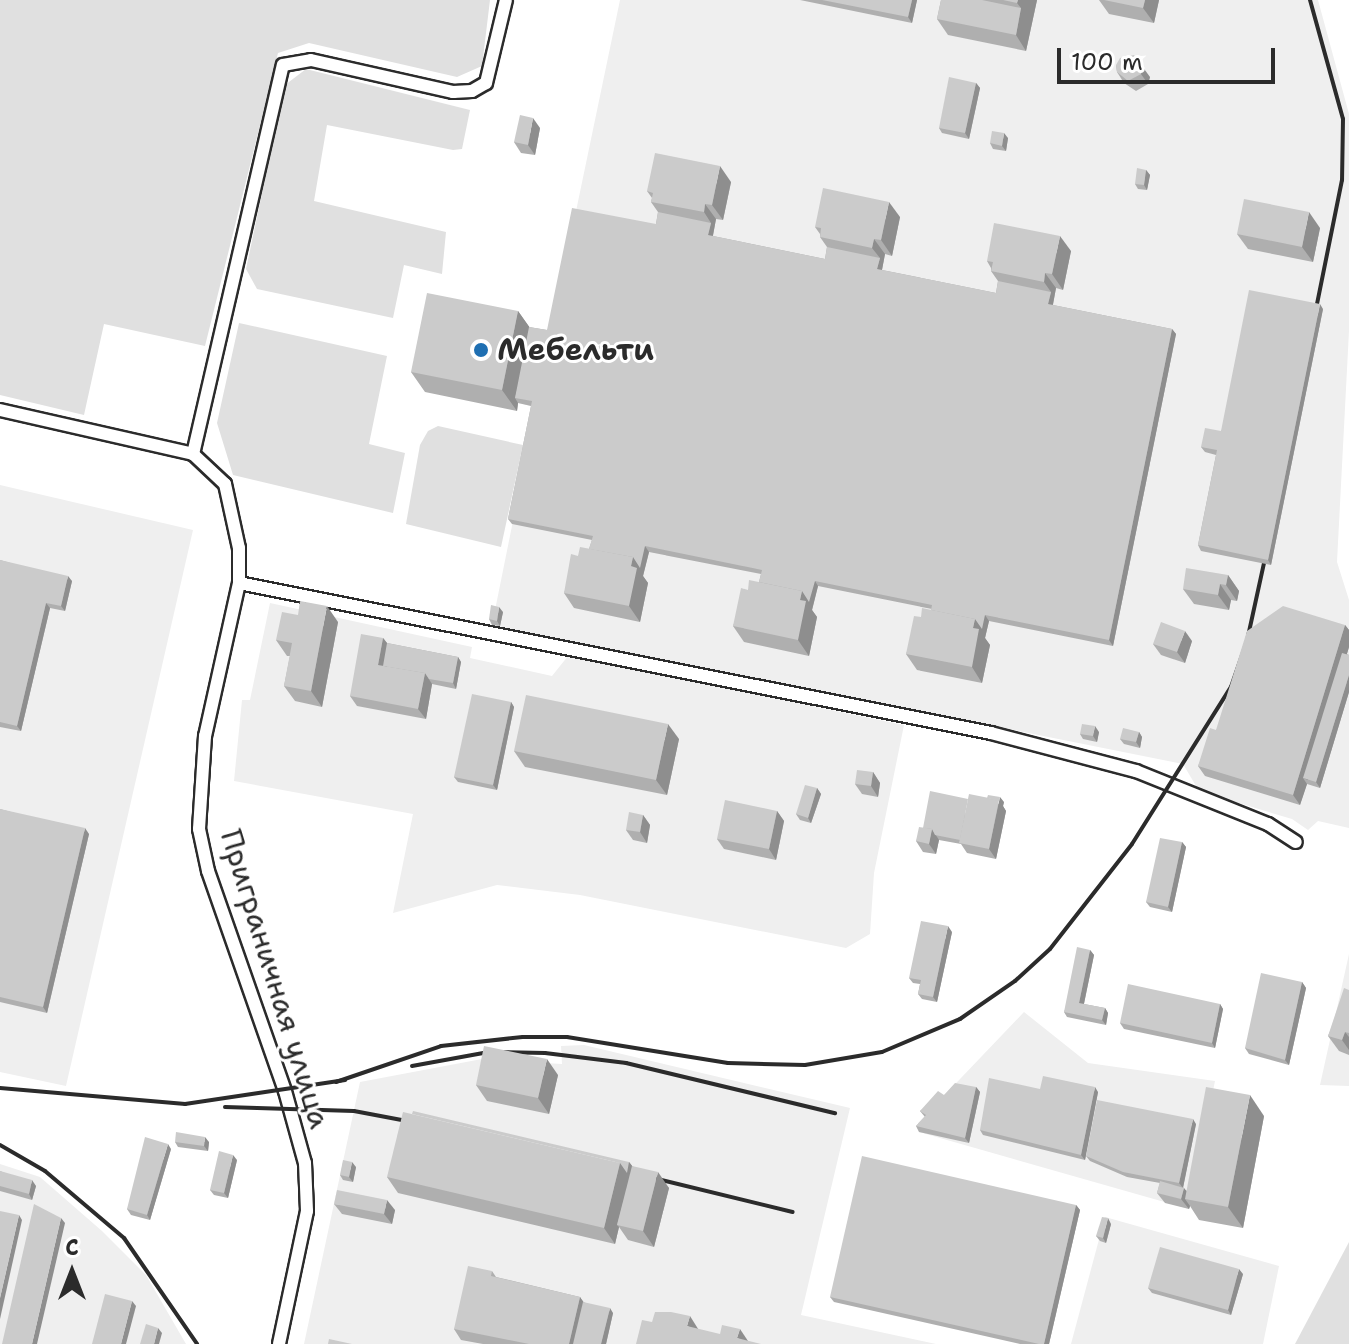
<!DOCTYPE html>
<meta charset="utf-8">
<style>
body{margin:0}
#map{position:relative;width:1349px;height:1344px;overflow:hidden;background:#fff;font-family:"Shantell Sans",sans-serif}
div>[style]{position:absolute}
.built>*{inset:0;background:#efefef}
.green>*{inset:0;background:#e0e0e0}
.roads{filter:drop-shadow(2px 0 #2b2b2b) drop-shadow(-2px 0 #2b2b2b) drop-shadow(0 2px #2b2b2b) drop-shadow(0 -2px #2b2b2b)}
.minor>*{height:12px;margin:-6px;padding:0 6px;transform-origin:6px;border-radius:6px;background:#fff}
.rail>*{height:4px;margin:-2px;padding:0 2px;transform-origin:2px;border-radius:2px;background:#2b2b2b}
.wall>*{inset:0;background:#afafaf}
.shaded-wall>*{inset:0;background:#8e8e8e}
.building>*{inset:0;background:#cbcbcb}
.dots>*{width:22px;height:22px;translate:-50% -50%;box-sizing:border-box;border:4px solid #fff;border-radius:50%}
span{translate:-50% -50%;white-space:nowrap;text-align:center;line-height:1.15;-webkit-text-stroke:6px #fff;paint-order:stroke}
.poi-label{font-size:30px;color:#2b2b2b;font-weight:700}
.left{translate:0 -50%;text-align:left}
.street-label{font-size:30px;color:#2b2b2b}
.north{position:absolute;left:32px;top:1232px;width:80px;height:80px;-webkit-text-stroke:6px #fff;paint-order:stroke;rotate:0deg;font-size:22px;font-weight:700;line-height:32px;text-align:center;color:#2b2b2b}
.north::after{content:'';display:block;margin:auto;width:28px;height:36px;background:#2b2b2b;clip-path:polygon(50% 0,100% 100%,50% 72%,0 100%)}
.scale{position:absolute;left:1057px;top:48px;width:218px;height:36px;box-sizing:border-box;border:4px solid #2b2b2b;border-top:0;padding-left:10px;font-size:24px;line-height:28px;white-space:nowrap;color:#2b2b2b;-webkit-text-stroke:6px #fff;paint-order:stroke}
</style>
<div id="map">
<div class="built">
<div style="clip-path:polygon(620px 0,1318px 0,1349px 114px,1349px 331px,1337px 562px,1349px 600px,1349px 828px,1318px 821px,1308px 830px,1292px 819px,1199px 791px,1183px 764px,492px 625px,536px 407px,518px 403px,533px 332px,550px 336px)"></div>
<div style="clip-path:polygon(0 485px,193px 530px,66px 1086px,0 1072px)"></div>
<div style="clip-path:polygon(270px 603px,472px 647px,470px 658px,552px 676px,568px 656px,904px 725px,874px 873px,870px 934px,846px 948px,580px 895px,497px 885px,393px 913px,413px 814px,234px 781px,242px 700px,250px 700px)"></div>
<div style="clip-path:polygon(1349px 954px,1349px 1086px,1320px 1085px)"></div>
<div style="clip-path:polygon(1024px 1012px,1088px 1063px,1215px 1081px,1189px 1209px,919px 1132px,918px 1123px)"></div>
<div style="clip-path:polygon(584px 1045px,850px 1108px,801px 1315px,936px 1344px,304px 1344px,360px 1082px,482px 1059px,562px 1064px,561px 1046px)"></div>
<div style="clip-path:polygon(0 1164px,40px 1177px,102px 1231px,146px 1275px,186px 1344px,0 1344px)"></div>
<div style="clip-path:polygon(1105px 1217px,1279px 1266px,1263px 1344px,1071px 1344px)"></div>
</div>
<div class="green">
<div style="clip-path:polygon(0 0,490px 0,482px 66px,457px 77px,309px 43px,278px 53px,205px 346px,104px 324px,84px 415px,0 395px)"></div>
<div style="clip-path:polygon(306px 69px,470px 110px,462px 149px,453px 150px,327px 125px,314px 201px,446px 232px,442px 274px,404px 265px,393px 318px,257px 289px,246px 269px,285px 85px)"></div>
<div style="clip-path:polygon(239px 323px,387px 356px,369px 444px,405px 453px,393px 513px,233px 475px,217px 423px)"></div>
<div style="clip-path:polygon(438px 426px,523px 445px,501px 547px,406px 524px,420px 445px,428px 431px)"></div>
<div style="clip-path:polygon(1349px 1242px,1349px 1344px,1295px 1344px)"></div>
</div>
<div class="roads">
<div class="minor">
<div style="left:0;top:410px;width:198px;rotate:12.8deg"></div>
<div style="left:193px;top:454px;width:44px;rotate:43.2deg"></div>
<div style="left:225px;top:484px;width:66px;rotate:77.7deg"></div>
<div style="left:239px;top:548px;width:35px;rotate:90deg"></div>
<div style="left:239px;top:583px;width:157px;rotate:102.5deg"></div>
<div style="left:205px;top:736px;width:93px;rotate:93.7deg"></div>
<div style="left:199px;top:829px;width:43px;rotate:77.9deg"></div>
<div style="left:208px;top:871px;width:233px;rotate:70.7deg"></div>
<div style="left:285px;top:1091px;width:75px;rotate:74.5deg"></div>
<div style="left:305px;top:1163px;width:48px;rotate:87.6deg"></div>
<div style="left:307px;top:1211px;width:136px;rotate:101.9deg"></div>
<div style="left:193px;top:454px;width:399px;rotate:-77deg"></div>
<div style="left:283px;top:65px;width:28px;rotate:-10deg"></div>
<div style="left:311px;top:60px;width:146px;rotate:12.7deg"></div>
<div style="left:453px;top:92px;width:19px;rotate:-3deg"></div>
<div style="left:472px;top:91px;width:16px;rotate:-30deg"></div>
<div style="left:486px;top:83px;width:85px;rotate:-76.5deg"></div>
<div style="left:239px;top:583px;width:767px;rotate:11.28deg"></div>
<div style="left:991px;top:733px;width:150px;rotate:14.7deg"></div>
<div style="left:1136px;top:771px;width:142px;rotate:21.9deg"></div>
<div style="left:1268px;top:824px;width:33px;rotate:33deg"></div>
</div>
</div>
<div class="rail">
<div style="left:1310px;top:0;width:123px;rotate:74.5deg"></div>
<div style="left:1343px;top:119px;width:61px;rotate:90.9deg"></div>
<div style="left:1342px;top:180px;width:147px;rotate:101.4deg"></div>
<div style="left:412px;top:1066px;width:78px;rotate:-10.3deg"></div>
<div style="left:489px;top:1052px;width:56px;rotate:1deg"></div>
<div style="left:545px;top:1053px;width:82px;rotate:7deg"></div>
<div style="left:626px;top:1063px;width:215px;rotate:13.5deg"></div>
<div style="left:336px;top:1082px;width:111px;rotate:-18.9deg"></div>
<div style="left:441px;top:1046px;width:82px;rotate:-6.3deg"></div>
<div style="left:523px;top:1037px;width:44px"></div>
<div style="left:567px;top:1037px;width:163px;rotate:9.2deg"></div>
<div style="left:728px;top:1063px;width:77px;rotate:1.5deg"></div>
<div style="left:805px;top:1065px;width:78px;rotate:-9.6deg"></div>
<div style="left:882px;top:1052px;width:85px;rotate:-22.9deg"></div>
<div style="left:960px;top:1019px;width:67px;rotate:-34.6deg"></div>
<div style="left:1015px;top:981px;width:47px;rotate:-42.4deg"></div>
<div style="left:1050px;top:949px;width:133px;rotate:-52deg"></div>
<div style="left:1132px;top:844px;width:186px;rotate:-57.8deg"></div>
<div style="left:1231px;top:687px;width:49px;rotate:-70.8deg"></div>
<div style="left:1247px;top:641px;width:103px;rotate:-77.7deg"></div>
<div style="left:0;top:1088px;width:186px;rotate:4.9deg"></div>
<div style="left:185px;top:1104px;width:162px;rotate:-8.5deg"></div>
<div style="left:225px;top:1107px;width:129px;rotate:1.8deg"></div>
<div style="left:354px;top:1111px;width:70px;rotate:10.7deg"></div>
<div style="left:0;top:1145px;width:52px;rotate:30deg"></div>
<div style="left:45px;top:1171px;width:104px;rotate:40.3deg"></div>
<div style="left:124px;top:1238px;width:129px;rotate:55.4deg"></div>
<div style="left:641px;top:1175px;width:156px;rotate:13.7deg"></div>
</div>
<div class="wall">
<div style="clip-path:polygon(800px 0,917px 0,912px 23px)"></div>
<div style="clip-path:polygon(941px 0,1037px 0,1026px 51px,948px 35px,937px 19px)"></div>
<div style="clip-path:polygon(1099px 0,1159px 0,1154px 23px,1109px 14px)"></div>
<div style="clip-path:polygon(1116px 65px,1150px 77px,1148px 84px,1136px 91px,1124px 83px,1117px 72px)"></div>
<div style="clip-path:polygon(976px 83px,980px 88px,969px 139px,942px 133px,939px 128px)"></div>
<div style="clip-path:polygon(540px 128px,535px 155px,521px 153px,514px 142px)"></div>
<div style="clip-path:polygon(1008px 138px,1006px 151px,993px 149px,990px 143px)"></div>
<div style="clip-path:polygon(1146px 170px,1150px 175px,1147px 190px,1138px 189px,1135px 184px)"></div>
<div style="clip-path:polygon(731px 182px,723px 220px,716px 219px,713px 236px,825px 259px,827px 247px,820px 237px,820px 234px,815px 227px,900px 217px,892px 256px,885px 254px,882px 270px,996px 293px,998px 281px,991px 271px,991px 268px,987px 261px,1071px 251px,1063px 290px,1056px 288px,1053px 305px,1172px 329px,1176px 334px,1113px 646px,989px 621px,985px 638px,990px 645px,982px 683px,917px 670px,906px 654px,921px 617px,932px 609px,818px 586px,812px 610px,817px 617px,809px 656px,744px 642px,733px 626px,748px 590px,759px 582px,761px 574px,649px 552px,643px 576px,648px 583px,640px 622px,574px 608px,564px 593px,578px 556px,589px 549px,592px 540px,512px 524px,508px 519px,531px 406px,518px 403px,517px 411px,425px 392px,411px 372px,518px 311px,529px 327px,547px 330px,656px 224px,658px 212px,651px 202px,652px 198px,647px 191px)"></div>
<div style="clip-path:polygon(1320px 228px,1313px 262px,1248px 249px,1237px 234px)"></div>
<div style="clip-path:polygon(1323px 309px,1271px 565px,1201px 551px,1198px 545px,1216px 455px,1205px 452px,1201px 447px,1221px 431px)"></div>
<div style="clip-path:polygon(0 560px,72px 581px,65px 611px,50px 608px,21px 731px,0 727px)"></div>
<div style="clip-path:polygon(1228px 575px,1239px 591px,1237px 601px,1231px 600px,1229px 610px,1194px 604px,1183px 589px)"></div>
<div style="clip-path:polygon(503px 612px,500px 626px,492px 625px,489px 619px)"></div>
<div style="clip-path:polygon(338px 622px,322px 707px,295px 701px,284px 686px,290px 656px,287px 656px,276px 640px)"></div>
<div style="clip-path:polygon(1345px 625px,1349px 630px,1349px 647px,1347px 654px,1349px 655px,1349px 692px,1320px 788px,1307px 784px,1300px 805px,1205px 776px,1198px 766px,1216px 730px)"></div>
<div style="clip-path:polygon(383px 638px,387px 643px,458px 657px,461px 662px,456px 689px,432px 684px,426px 719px,357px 706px,350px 696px)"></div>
<div style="clip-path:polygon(1192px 641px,1185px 663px,1161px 655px,1153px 644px)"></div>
<div style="clip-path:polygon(511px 702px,514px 707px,497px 790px,458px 782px,454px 777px)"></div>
<div style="clip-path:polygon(1099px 732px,1097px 742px,1083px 739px,1080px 734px)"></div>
<div style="clip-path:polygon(1139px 732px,1142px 737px,1140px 748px,1124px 744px,1120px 739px)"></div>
<div style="clip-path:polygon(679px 739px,667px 795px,525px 767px,514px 751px)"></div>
<div style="clip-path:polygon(873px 772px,880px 783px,878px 797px,862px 794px,855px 784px)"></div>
<div style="clip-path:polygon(817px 788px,821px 794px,811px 823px,800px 820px,796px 814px)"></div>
<div style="clip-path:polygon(1004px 802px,1003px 806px,1006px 811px,996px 859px,967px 853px,961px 844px,939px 840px,936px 854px,923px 852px,916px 841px,923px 828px)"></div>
<div style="clip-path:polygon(0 809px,89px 834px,47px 1013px,0 1002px)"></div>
<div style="clip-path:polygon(777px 811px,784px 821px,776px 860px,724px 849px,717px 839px)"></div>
<div style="clip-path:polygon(643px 815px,650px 825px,647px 843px,633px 840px,626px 830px)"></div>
<div style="clip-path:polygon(1182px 842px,1186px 847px,1172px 912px,1150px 907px,1146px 902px)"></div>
<div style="clip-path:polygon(952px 932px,937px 1002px,922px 999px,918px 994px,920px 984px,913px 983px,909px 978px)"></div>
<div style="clip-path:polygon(1090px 950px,1094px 955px,1084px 1004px,1105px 1008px,1108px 1013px,1106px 1025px,1067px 1017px,1064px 1012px)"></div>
<div style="clip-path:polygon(1302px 982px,1306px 988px,1289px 1065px,1249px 1054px,1245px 1048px)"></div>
<div style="clip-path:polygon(1349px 990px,1349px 1055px,1339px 1051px,1328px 1036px)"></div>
<div style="clip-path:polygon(1220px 1004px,1223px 1009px,1215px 1048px,1124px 1029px,1120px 1023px)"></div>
<div style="clip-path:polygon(558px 1075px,549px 1114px,487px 1101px,476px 1085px)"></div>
<div style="clip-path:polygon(976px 1087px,980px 1092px,969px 1143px,919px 1132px,916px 1126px,925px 1117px,920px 1111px,944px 1095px)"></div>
<div style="clip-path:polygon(1040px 1089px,1098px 1092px,1085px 1160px,983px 1135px,980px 1130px)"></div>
<div style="clip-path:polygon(1264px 1116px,1243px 1228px,1199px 1220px,1190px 1206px,1189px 1209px,1165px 1203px,1157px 1193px,1160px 1183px,1127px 1177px,1090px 1161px,1086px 1156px,1196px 1124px,1183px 1187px,1186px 1191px)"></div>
<div style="clip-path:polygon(175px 1142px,209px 1142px,208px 1151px,178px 1147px)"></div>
<div style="clip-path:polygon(171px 1149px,150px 1220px,131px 1215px,127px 1209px)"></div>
<div style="clip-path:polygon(237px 1160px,228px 1198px,214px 1195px,210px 1190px)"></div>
<div style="clip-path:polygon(629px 1162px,632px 1166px,669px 1188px,654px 1247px,628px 1240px,619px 1227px,615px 1244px,398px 1193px,387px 1177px)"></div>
<div style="clip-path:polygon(356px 1167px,353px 1182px,343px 1180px,340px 1175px)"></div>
<div style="clip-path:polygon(0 1171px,36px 1186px,32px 1200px,0 1191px)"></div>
<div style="clip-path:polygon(334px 1204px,395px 1210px,392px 1224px,342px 1214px)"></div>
<div style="clip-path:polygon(1076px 1205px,1080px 1210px,1049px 1344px,1020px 1344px,834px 1302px,830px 1297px)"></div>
<div style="clip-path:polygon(1111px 1224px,1106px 1243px,1100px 1241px,1096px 1236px)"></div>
<div style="clip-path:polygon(492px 1271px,496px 1277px,580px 1297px,583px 1302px,613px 1313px,606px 1344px,483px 1344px,461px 1340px,454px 1329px)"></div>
<div style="clip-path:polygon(1243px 1274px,1231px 1315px,1152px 1293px,1148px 1288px)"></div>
</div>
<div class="shaded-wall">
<div style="clip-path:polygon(912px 0,917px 0,912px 23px,908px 17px)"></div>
<div style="clip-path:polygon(1018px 0,1037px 0,1026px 51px,1016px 35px,1021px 8px,1017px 3px)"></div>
<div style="clip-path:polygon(1145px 0,1159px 0,1154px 23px,1143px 8px)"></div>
<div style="clip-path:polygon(1142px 66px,1150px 77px,1148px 84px,1141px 74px)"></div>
<div style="clip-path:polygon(976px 83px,980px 88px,969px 139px,965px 133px)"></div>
<div style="clip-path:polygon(533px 118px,540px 128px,535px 155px,528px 145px)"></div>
<div style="clip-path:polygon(1004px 133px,1008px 138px,1006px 151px,1002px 146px)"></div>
<div style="clip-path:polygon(720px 166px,731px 182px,723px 220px,712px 205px)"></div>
<div style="clip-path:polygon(1146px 170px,1150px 175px,1147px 190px,1144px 185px)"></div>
<div style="clip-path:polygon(889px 202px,900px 217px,892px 256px,881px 240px)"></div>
<div style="clip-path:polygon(705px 204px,716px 219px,712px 240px,708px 235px,711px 223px,704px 212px)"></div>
<div style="clip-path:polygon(1309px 212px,1320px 228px,1313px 262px,1302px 247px)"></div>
<div style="clip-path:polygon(1060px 236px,1071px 251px,1063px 290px,1052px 274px)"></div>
<div style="clip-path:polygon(874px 239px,885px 254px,881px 275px,877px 269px,880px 258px,872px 248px)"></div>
<div style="clip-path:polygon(1045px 273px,1056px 288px,1052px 309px,1048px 304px,1051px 292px,1044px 282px)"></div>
<div style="clip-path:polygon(1320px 304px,1323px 309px,1271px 565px,1268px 560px)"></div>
<div style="clip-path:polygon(518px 311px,533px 332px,515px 398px,518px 403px,517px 411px,502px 390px)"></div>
<div style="clip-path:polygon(1172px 329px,1176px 334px,1113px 646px,1109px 640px)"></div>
<div style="clip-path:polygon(645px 546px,649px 552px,643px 576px,648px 583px,640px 622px,629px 606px,631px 566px,633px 557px)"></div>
<div style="clip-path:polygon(1228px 575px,1239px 591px,1237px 601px,1226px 585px)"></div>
<div style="clip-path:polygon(68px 576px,72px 581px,65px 611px,61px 606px)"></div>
<div style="clip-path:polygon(815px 581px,818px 586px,812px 610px,817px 617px,809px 656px,798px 640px,800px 600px,802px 591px)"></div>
<div style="clip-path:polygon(1220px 584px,1231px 600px,1229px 610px,1218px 595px)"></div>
<div style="clip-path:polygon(46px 603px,50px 608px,21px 731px,17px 726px)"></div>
<div style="clip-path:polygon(327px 606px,338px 622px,322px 707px,311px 691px)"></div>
<div style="clip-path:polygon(499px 607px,503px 612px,500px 626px,497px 621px)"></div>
<div style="clip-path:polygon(985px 615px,989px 621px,985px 638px,990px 645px,982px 683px,972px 667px,973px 628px,975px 619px)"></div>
<div style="clip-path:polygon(1345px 625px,1349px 630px,1349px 647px,1308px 780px,1303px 778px,1307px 784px,1300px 805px,1293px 795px)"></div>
<div style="clip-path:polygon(1185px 631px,1192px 641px,1185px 663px,1177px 652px)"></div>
<div style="clip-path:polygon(383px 638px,391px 648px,386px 671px,378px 665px)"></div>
<div style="clip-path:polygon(458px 657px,461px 662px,456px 689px,453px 683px)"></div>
<div style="clip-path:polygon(425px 673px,432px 684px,426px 719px,418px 709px)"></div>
<div style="clip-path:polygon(1349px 675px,1349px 692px,1320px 788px,1316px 782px)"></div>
<div style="clip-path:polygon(511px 702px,514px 707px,497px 790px,493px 785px)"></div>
<div style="clip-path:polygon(668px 724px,679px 739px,667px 795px,656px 780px)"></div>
<div style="clip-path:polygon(1095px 726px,1099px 732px,1097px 742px,1093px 736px)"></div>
<div style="clip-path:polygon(1139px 732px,1142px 737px,1140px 748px,1136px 742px)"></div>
<div style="clip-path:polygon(873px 772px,880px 783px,878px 797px,871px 786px)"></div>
<div style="clip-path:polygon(817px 788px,821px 794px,811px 823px,808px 818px)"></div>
<div style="clip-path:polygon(1000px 797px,1004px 802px,1003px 806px,1006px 811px,996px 859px,989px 849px)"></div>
<div style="clip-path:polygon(777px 811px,784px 821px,776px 860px,769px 849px)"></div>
<div style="clip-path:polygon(643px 815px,650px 825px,647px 843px,640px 832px)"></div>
<div style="clip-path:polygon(85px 828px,89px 834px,47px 1013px,43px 1007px)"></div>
<div style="clip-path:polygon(932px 829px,939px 840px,936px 854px,929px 844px)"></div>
<div style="clip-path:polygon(1182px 842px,1186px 847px,1172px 912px,1168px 907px)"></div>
<div style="clip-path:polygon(948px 926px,952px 932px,937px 1002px,933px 997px)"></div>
<div style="clip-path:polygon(1090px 950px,1094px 955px,1083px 1008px,1079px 1003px)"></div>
<div style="clip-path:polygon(1302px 982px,1306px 988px,1289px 1065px,1285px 1060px)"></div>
<div style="clip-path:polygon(1220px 1004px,1223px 1009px,1215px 1048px,1212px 1043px)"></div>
<div style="clip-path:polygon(1105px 1008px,1108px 1013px,1106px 1025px,1102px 1020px)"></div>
<div style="clip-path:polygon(1345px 1032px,1349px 1037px,1349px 1050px,1342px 1040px)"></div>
<div style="clip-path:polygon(547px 1059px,558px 1075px,549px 1114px,538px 1098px)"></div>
<div style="clip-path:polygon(976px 1087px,980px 1092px,969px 1143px,965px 1138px)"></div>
<div style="clip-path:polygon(1095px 1087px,1098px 1092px,1085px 1160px,1081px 1155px)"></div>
<div style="clip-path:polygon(1250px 1095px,1264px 1116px,1243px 1228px,1228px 1207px)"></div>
<div style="clip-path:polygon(1193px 1119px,1196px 1124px,1183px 1188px,1179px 1183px)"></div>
<div style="clip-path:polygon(205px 1137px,209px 1142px,208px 1151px,204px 1146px)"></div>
<div style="clip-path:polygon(168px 1144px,171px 1149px,150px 1220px,147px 1215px)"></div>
<div style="clip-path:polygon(233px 1155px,237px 1160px,228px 1198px,224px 1193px)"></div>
<div style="clip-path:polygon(352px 1162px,356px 1167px,353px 1182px,349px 1177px)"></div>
<div style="clip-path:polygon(629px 1162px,633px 1167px,617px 1225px,619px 1227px,615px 1244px,604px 1228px,620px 1163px)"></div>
<div style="clip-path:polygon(658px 1172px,669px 1188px,654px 1247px,643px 1231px)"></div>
<div style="clip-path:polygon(32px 1180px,36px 1186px,32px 1200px,29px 1194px)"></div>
<div style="clip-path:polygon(1184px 1188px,1192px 1198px,1185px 1199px,1190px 1206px,1189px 1209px,1181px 1199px)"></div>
<div style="clip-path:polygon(387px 1200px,395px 1210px,392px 1224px,384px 1214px)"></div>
<div style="clip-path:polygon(1076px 1205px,1080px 1210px,1049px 1344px,1044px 1344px)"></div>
<div style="clip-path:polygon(19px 1215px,22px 1220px,0 1319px,0 1298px)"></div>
<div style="clip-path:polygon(61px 1218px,65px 1223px,37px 1344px,32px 1344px)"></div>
<div style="clip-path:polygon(1108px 1218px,1111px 1224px,1106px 1243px,1103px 1238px)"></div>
<div style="clip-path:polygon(1239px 1269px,1243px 1274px,1231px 1315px,1228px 1310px)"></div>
<div style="clip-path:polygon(580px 1297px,587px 1307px,578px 1344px,569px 1344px)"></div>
<div style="clip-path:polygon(132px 1301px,136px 1306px,126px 1344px,121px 1344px)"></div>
<div style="clip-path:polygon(610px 1308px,613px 1313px,606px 1344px,601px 1344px)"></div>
<div style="clip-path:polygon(690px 1316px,700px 1332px,687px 1326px)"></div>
<div style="clip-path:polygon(158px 1328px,162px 1333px,159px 1344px,154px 1344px)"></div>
<div style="clip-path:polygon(740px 1329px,750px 1344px,737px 1338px)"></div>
</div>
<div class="building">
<div style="clip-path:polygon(822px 0,912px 0,908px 17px)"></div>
<div style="clip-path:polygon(941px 0,982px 0,1021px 8px,1016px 35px,937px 19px)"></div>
<div style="clip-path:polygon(1003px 0,1018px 0,1017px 3px)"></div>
<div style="clip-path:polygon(1104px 0,1145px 0,1143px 8px)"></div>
<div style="clip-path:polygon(1134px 55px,1142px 66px,1141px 74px,1128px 81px,1117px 72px,1116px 65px,1120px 58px)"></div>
<div style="clip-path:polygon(949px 77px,976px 83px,965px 133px,939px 128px)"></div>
<div style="clip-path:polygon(520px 115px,533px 118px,528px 145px,514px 142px)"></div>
<div style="clip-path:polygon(992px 131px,1004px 133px,1002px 146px,990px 143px)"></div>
<div style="clip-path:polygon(655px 153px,720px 166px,712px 205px,705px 204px,704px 212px,651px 202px,653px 193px,647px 191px)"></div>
<div style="clip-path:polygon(1137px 168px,1146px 170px,1144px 185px,1135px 184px)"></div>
<div style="clip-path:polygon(823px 188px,889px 202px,881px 240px,874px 239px,872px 248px,820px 237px,821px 228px,815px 227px)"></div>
<div style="clip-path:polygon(1244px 199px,1309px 212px,1302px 247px,1237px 234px)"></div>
<div style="clip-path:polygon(572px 208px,656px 224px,658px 212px,711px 223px,708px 235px,825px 259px,827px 247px,880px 258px,877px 269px,996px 293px,998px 281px,1051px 292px,1048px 304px,1172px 329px,1109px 640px,985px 615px,982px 629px,975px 619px,931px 610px,932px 605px,815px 581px,809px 602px,802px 591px,759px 582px,762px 570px,645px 546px,640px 568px,633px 557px,589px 549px,593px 536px,508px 519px,532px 401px,515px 398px,529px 327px,547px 330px)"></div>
<div style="clip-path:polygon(994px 223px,1060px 236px,1052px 274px,1045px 273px,1044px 282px,991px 271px,993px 262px,987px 261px)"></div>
<div style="clip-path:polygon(1249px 290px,1320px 304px,1268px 560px,1198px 545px,1217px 450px,1201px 447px,1205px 428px,1221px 431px)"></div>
<div style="clip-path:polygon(427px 293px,518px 311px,502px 390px,411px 372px)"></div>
<div style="clip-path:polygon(580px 547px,633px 557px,631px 566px,637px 568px,629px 606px,564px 593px,571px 554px,578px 556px)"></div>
<div style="clip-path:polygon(0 560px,68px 576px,61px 606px,46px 603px,17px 726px,0 722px)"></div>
<div style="clip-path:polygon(1186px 568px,1228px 575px,1226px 585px,1220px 584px,1218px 595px,1183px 589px)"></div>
<div style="clip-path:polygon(749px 580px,802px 591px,800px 600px,806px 601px,798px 640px,733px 626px,741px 588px,748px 590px)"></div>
<div style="clip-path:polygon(300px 601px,327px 606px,311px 691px,284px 686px,292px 643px,276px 640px,282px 612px,298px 615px)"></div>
<div style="clip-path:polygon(491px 605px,499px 607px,497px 621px,489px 619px)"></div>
<div style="clip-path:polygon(1283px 606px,1345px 625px,1293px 795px,1198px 766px,1210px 728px,1216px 730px,1247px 631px)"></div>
<div style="clip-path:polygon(922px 608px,975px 619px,973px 628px,979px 629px,972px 667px,906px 654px,914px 616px,921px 617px)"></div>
<div style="clip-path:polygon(1161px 622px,1185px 631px,1177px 652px,1153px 644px)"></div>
<div style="clip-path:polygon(361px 634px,383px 638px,378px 665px,425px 673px,418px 709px,350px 696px)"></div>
<div style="clip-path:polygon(387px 643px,458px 657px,453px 683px,429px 679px,425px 673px,383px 666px)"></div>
<div style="clip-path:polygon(1342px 653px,1349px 655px,1349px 675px,1316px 782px,1303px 778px)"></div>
<div style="clip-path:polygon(472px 694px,511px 702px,493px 785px,454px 777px)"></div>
<div style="clip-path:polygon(526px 695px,668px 724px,656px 780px,514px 751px)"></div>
<div style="clip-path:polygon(1082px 724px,1095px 726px,1093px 736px,1080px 734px)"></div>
<div style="clip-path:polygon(1123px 728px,1139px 732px,1136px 742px,1120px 739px)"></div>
<div style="clip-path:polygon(857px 770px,873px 772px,871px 786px,855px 784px)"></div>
<div style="clip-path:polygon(805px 785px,817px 788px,808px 818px,796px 814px)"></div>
<div style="clip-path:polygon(930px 791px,968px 799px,960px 840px,935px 835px,932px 829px,923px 828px)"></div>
<div style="clip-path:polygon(969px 794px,999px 800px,989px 849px,959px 843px)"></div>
<div style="clip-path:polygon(988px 795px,1000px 797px,999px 801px,987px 798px)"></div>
<div style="clip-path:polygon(725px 800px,777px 811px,769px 849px,717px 839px)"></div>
<div style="clip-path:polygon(0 809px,85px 828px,43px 1007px,0 997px)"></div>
<div style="clip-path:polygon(629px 812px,643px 815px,640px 832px,626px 830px)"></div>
<div style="clip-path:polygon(919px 827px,932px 829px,929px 844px,916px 841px)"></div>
<div style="clip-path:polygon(1160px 838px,1182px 842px,1168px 907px,1146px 902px)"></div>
<div style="clip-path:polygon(921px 921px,948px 926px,933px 997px,918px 994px,921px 980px,909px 978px)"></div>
<div style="clip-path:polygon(1077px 947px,1090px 950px,1079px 1003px,1105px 1008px,1102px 1020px,1064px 1012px)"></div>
<div style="clip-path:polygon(1261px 973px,1302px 982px,1285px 1060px,1245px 1048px)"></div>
<div style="clip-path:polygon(1128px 984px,1220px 1004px,1212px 1043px,1120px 1023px)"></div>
<div style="clip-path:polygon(1344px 988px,1349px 990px,1349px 1033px,1345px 1032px,1342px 1040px,1328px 1036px)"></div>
<div style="clip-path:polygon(484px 1046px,547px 1059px,538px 1098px,476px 1085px)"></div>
<div style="clip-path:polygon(1043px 1076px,1095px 1087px,1081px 1155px,980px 1130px,989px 1078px,1040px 1089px)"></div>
<div style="clip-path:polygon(955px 1083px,976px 1087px,965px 1138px,916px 1126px,926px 1115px,920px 1111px,938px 1091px,944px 1095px)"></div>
<div style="clip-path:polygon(1206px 1087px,1250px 1095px,1228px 1207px,1185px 1199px)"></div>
<div style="clip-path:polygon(1097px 1100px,1193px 1119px,1179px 1183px,1123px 1172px,1086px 1156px)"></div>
<div style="clip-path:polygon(413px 1111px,629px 1162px,627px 1173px,620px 1163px,412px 1114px)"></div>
<div style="clip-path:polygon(403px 1112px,620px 1163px,604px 1228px,387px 1177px)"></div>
<div style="clip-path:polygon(176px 1132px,205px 1137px,204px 1146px,175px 1142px)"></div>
<div style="clip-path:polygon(145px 1137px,168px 1144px,147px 1215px,127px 1209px)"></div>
<div style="clip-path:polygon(219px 1151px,233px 1155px,224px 1193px,210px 1190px)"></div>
<div style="clip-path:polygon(862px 1156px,1076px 1205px,1044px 1344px,1039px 1344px,830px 1297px)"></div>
<div style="clip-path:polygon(343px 1160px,352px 1162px,349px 1177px,340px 1175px)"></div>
<div style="clip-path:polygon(632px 1166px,658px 1172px,643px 1231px,617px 1225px)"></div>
<div style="clip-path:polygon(0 1171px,32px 1180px,29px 1194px,0 1186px)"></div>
<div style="clip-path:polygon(1160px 1181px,1184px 1188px,1181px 1199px,1157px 1193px)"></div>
<div style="clip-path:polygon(337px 1190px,387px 1200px,384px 1214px,334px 1204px)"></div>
<div style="clip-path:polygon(34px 1204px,61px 1218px,32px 1344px,2px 1344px)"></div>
<div style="clip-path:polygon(0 1211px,19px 1215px,0 1298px)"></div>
<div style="clip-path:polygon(1102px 1217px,1108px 1218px,1103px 1238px,1096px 1236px)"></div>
<div style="clip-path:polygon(1160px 1247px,1239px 1269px,1228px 1310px,1148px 1288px)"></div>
<div style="clip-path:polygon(468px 1266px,492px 1271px,491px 1276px,580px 1297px,569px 1344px,529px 1344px,454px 1329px)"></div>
<div style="clip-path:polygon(105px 1294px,132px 1301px,121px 1344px,92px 1344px)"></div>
<div style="clip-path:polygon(583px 1302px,610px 1308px,601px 1344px,573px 1344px)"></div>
<div style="clip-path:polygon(655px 1312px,671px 1312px,690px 1316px,687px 1326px,720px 1334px,722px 1325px,740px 1329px,737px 1338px,761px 1344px,636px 1344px,642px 1320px,652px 1322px)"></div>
<div style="clip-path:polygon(146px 1324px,158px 1328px,154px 1344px,140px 1344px)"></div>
<div style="clip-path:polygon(329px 1339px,352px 1344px,328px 1344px)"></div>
</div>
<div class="dots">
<div style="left:481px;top:350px;background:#1f6fb2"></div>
</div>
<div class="poi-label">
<span class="left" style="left:497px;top:350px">Мебельти</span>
</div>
<div class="street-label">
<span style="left:275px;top:979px;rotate:73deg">Приграничная улица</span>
</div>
<div class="north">С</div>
<div class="scale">100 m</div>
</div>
